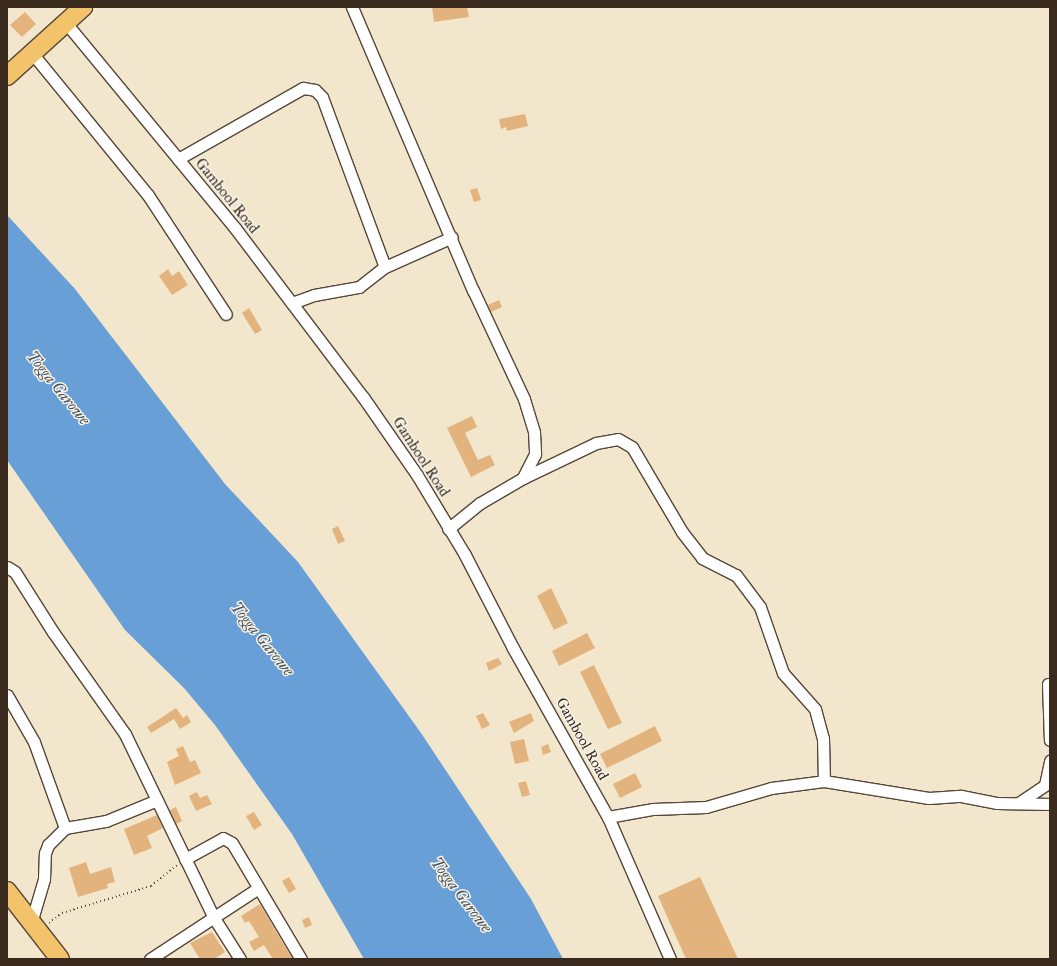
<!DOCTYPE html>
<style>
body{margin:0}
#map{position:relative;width:1057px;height:966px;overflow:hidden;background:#f2e6cd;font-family:"IM FELL Great Primer",serif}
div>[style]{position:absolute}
.water>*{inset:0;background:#689fd6}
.building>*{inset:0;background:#e3b37e}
.path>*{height:2px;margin-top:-1px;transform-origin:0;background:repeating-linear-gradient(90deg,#564638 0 1px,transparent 0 4px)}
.roads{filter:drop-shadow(1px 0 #564638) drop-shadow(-1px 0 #564638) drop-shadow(0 1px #564638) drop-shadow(0 -1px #564638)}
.street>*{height:11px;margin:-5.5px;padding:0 5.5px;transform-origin:5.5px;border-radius:5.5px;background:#fff}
.primary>*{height:18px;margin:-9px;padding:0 9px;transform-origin:9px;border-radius:9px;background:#f2c36a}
span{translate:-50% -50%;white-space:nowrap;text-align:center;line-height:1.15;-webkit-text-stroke:3px #f7f3e8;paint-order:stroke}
.street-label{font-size:15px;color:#3b2a1e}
.water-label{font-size:16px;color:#4b535e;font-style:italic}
.frame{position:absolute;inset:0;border:8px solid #3b2a1e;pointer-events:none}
</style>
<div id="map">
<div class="water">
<div style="clip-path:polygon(7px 215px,75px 289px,225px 484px,298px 562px,421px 733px,531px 899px,563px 959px,364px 959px,292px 834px,215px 725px,184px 688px,125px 630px,7px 460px)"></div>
</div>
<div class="building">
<div style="clip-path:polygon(432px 7px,467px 7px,469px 17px,434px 22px)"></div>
<div style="clip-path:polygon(25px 12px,36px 24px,22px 37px,10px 25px)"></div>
<div style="clip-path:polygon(525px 114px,528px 126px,507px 131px,506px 127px,501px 129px,499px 119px)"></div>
<div style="clip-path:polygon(477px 188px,481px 200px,474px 202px,470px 190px)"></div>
<div style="clip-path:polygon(168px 269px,172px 276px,179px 271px,188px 285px,172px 295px,159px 276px)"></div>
<div style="clip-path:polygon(499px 300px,502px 307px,491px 312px,488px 305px)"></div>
<div style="clip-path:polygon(249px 308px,262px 330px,255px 334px,242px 313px)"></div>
<div style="clip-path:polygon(472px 416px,477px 427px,465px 433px,478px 460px,490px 455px,495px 465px,471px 477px,447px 428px)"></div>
<div style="clip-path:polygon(338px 526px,345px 541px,338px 544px,332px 529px)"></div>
<div style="clip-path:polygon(551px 588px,568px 623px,554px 630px,537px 596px)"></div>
<div style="clip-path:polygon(587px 633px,595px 648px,559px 666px,552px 651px)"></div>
<div style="clip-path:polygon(498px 658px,502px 664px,489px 671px,486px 663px)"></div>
<div style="clip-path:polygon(594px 665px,622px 723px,608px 729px,580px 672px)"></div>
<div style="clip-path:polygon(176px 708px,183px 718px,187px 715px,191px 722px,180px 729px,174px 719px,151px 733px,147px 727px)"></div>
<div style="clip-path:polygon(483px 713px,490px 725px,482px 729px,476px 716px)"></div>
<div style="clip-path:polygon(531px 713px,534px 721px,514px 733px,509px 722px)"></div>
<div style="clip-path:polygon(655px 726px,662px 741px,607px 768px,600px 754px)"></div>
<div style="clip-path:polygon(524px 739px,529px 761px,515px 764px,510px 742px)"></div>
<div style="clip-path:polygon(548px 744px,551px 752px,543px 755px,541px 747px)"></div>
<div style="clip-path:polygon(183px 746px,190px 762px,195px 760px,201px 773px,175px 785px,167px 762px,179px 756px,176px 749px)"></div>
<div style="clip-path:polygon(635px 773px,642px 787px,620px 798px,613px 784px)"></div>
<div style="clip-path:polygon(526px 781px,530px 795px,522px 797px,518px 783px)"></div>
<div style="clip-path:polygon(197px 792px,200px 798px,207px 795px,212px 804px,196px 811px,189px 796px)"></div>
<div style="clip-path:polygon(176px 807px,182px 821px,176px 824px,170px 810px)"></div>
<div style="clip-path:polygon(254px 812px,262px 825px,254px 830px,246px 816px)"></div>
<div style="clip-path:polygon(157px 815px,163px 828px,147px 836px,152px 848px,134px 855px,124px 829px)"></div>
<div style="clip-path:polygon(86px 862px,90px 874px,111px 867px,115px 882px,107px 884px,108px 888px,78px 897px,69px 868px)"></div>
<div style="clip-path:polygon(289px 877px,296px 889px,289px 893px,282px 881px)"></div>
<div style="clip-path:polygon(700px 877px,738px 959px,686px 959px,658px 896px)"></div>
<div style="clip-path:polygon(260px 904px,281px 940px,293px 959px,273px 959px,264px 945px,254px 951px,249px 942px,259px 937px,249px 921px,245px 923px,241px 916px)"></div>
<div style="clip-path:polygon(309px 917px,312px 925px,305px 928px,302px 920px)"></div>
<div style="clip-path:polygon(212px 932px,225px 952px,214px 959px,200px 959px,190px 943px)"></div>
</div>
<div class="path">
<div style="left:49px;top:923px;width:16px;rotate:-38deg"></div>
<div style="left:62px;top:913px;width:93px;rotate:-16.9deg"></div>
<div style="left:151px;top:886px;width:35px;rotate:-39deg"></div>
</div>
<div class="roads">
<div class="street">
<div style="left:352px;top:7px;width:308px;rotate:66.9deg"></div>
<div style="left:473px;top:290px;width:120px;rotate:64.9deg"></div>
<div style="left:524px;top:399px;width:34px;rotate:73deg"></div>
<div style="left:534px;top:432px;width:22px;rotate:87deg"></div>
<div style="left:535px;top:454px;width:27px;rotate:117deg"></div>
<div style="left:523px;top:478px;width:50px;rotate:149.8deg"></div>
<div style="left:480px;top:503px;width:41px;rotate:140.9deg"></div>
<div style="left:66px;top:23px;width:266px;rotate:50.5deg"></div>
<div style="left:235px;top:228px;width:212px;rotate:52.9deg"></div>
<div style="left:363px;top:397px;width:95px;rotate:55.3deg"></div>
<div style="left:417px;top:475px;width:93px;rotate:59deg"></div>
<div style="left:465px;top:555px;width:105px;rotate:62.7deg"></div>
<div style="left:513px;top:648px;width:194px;rotate:60.7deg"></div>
<div style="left:608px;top:817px;width:155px;rotate:66.4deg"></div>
<div style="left:32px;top:53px;width:183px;rotate:50.8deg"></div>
<div style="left:148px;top:195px;width:142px;rotate:56.8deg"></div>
<div style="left:178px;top:159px;width:144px;rotate:-29.6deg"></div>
<div style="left:303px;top:88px;width:12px;rotate:9deg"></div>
<div style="left:315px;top:90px;width:10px;rotate:45deg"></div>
<div style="left:322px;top:97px;width:181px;rotate:69.7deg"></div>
<div style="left:292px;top:303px;width:23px;rotate:-20deg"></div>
<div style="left:314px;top:295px;width:46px;rotate:-10.1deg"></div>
<div style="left:359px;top:287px;width:33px;rotate:-38deg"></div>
<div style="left:385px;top:267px;width:73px;rotate:-24.1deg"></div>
<div style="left:523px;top:478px;width:81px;rotate:-25.6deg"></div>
<div style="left:596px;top:443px;width:22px;rotate:-10deg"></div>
<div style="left:618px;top:439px;width:16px;rotate:30deg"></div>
<div style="left:632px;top:447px;width:99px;rotate:59.5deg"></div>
<div style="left:682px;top:532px;width:33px;rotate:52deg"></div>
<div style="left:702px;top:558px;width:38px;rotate:27deg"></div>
<div style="left:736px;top:575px;width:40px;rotate:53deg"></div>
<div style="left:760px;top:607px;width:70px;rotate:70.8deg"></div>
<div style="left:783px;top:673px;width:48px;rotate:48.4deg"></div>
<div style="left:815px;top:709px;width:30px;rotate:75deg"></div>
<div style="left:823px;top:738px;width:43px;rotate:88.7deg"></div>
<div style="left:7px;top:567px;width:9px;rotate:32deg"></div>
<div style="left:15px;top:572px;width:71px;rotate:57.7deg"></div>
<div style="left:53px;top:632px;width:125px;rotate:54.8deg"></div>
<div style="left:125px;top:734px;width:204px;rotate:64.2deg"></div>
<div style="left:214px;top:918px;width:49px;rotate:57.6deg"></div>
<div style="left:1048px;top:684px;width:56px;rotate:88deg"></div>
<div style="left:7px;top:695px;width:54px;rotate:60.1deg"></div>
<div style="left:34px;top:742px;width:91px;rotate:70.2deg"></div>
<div style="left:1020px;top:802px;width:30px;rotate:-34deg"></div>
<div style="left:1045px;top:785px;width:25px;rotate:-78deg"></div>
<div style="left:608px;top:817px;width:46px;rotate:-10.1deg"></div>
<div style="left:653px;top:809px;width:53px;rotate:-2.2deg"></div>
<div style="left:706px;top:807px;width:68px;rotate:-16.3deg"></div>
<div style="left:771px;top:788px;width:53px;rotate:-7.5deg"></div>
<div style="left:824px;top:781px;width:106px;rotate:9.2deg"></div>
<div style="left:929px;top:798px;width:32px;rotate:-4deg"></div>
<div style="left:961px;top:796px;width:37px;rotate:11deg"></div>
<div style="left:997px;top:803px;width:53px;rotate:1.1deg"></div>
<div style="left:185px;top:859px;width:43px;rotate:-28.9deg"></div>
<div style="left:223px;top:838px;width:10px;rotate:29deg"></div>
<div style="left:232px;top:843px;width:135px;rotate:59.3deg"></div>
<div style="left:31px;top:923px;width:46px;rotate:-73.5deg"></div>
<div style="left:44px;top:879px;width:26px;rotate:-88deg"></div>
<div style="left:45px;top:853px;width:9px;rotate:-69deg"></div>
<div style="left:48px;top:845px;width:24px;rotate:-45deg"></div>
<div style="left:65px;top:828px;width:42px;rotate:-9.7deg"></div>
<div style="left:106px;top:821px;width:55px;rotate:-22.4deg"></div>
<div style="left:150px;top:959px;width:128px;rotate:-33.2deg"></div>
</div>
<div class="primary">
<div style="left:7px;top:76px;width:103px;rotate:-42.2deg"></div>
<div style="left:7px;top:891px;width:86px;rotate:52.1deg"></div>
</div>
</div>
<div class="street-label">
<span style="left:227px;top:196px;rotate:51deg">Gambool Road</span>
<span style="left:421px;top:457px;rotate:57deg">Gambool Road</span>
<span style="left:582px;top:739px;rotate:61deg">Gambool Road</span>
</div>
<div class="water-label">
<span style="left:58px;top:388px;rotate:51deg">Togga Garowe</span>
<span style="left:262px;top:639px;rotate:51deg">Togga Garowe</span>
<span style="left:461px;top:895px;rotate:53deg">Togga Garowe</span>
</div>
<div class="frame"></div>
</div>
